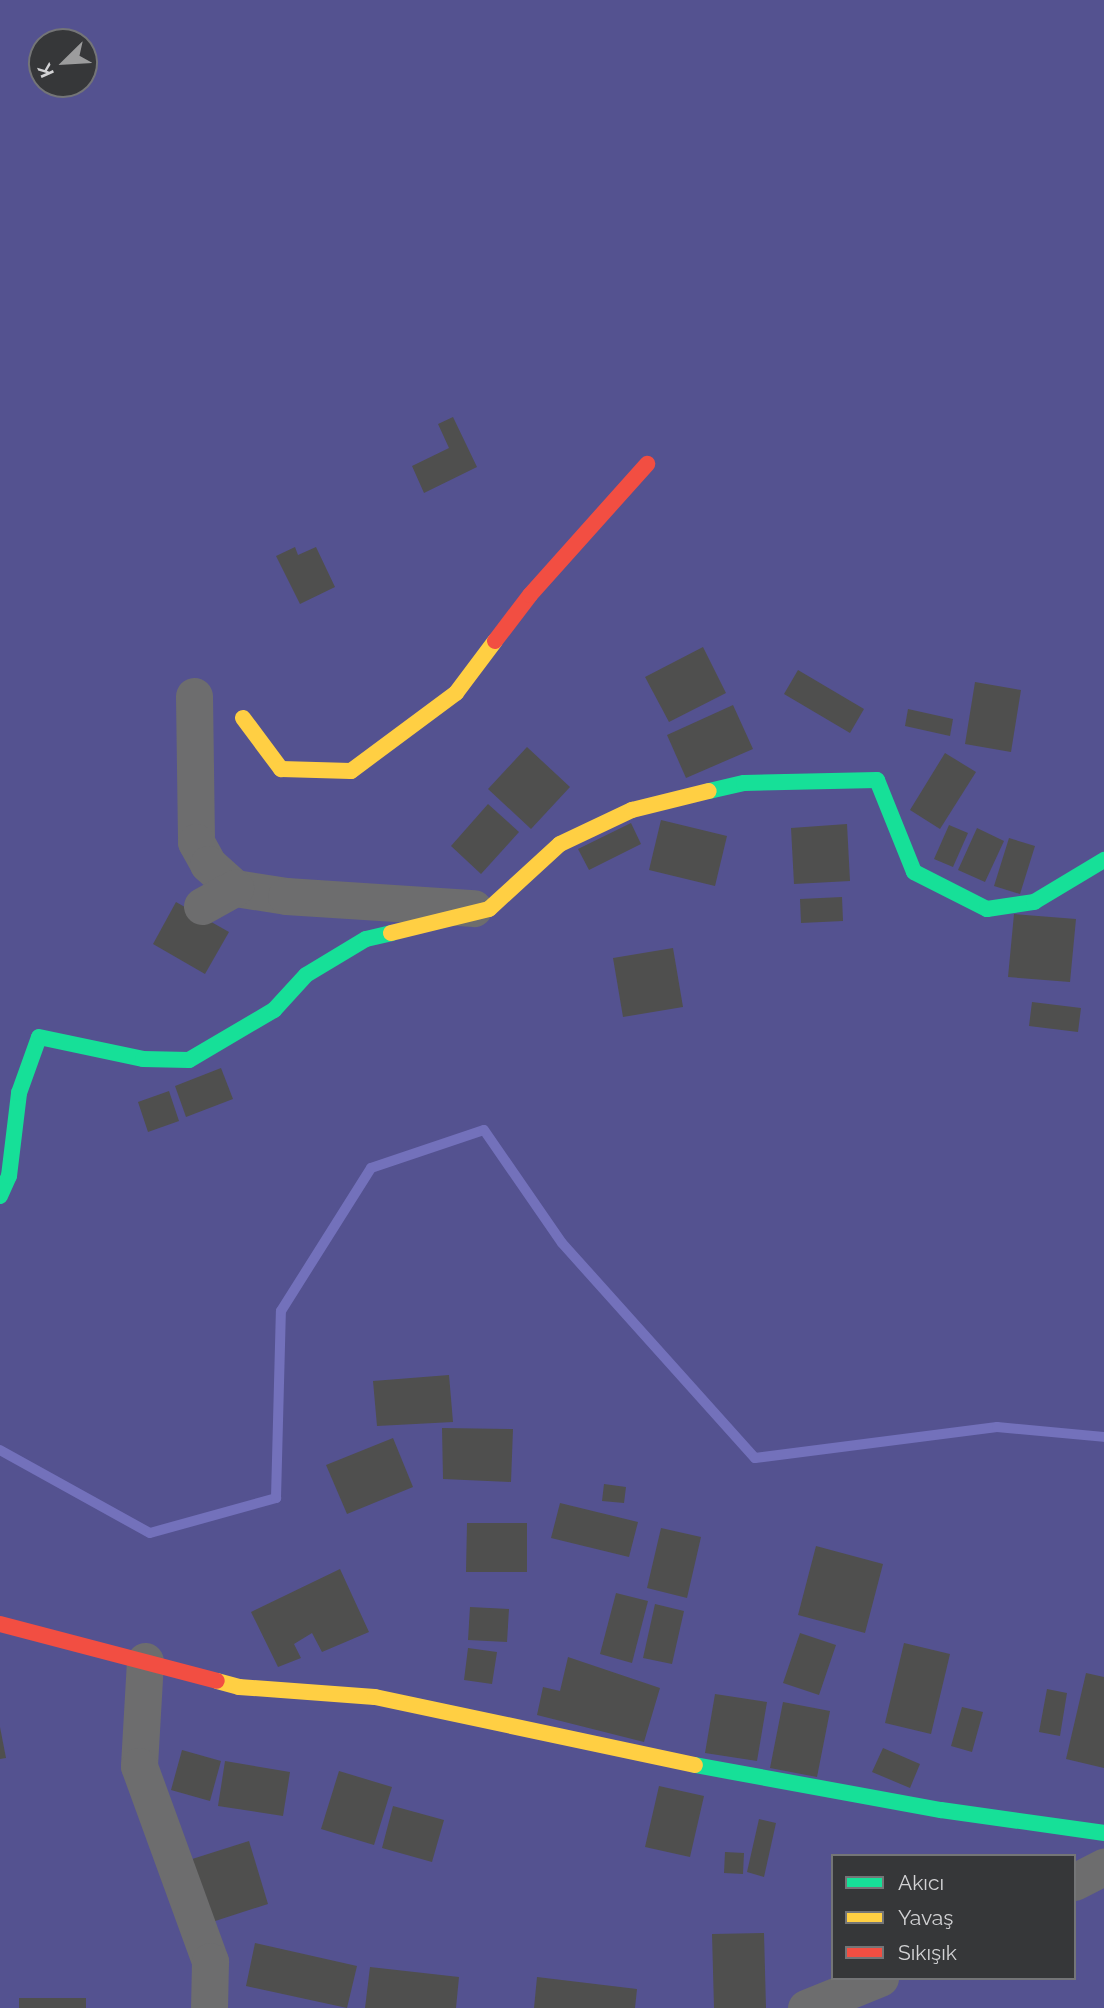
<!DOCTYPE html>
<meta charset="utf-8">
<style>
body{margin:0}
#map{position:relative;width:1104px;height:2008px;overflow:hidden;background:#373738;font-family:Raleway,sans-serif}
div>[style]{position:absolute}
.green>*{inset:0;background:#545290}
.stream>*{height:10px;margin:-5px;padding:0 5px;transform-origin:5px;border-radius:5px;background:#7371bb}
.building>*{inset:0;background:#4f4f4e}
.street>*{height:37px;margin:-18.5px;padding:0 18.5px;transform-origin:18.5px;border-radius:18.5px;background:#6d6d6e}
.fast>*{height:16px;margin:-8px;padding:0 8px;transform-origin:8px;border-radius:8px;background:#16e098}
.slow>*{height:16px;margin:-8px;padding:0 8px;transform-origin:8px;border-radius:8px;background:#ffcf43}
.jam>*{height:16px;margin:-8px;padding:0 8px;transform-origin:8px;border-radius:8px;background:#f24e42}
span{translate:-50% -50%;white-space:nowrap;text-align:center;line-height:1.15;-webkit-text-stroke:6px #363739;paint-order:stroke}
.legend{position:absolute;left:831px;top:1854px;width:245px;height:126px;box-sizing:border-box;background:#363739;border:2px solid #747577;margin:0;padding:9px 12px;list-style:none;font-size:21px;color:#d2d2d4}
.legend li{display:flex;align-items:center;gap:14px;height:35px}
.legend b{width:35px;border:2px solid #747577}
.north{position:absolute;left:28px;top:28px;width:70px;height:70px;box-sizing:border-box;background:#363739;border:2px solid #747577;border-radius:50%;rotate:246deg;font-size:19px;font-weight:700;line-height:28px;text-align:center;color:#d2d2d4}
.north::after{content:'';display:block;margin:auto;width:24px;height:32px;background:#9c9c9d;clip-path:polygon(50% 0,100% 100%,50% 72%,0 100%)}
</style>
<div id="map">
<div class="green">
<div style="clip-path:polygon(evenodd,0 0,1104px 0,1104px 2008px,0 2008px,0 0,42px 42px,84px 42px,84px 84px,42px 84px,42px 42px,0 0,833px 1856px,1074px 1856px,1074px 1978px,833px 1978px,833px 1856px)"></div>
</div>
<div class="stream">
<div style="left:0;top:1450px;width:171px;rotate:29deg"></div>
<div style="left:150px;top:1533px;width:131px;rotate:-15.5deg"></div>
<div style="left:276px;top:1498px;width:187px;rotate:-88.5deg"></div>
<div style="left:281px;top:1311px;width:169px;rotate:-57.8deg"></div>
<div style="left:371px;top:1168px;width:119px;rotate:-18.6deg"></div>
<div style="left:484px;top:1130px;width:137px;rotate:55.4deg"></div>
<div style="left:562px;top:1243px;width:289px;rotate:48.1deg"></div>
<div style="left:755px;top:1458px;width:244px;rotate:-7.3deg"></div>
<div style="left:997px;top:1427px;width:107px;rotate:5.3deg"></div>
</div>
<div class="building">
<div style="clip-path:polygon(453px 417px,477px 467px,424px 493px,412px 466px,449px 448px,438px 424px)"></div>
<div style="clip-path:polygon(295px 547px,298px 555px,316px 547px,335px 587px,300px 604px,276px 556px)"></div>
<div style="clip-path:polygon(703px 647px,726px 693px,669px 722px,645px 677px)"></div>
<div style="clip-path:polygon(798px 670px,864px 709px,850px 733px,784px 694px)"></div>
<div style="clip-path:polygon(975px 682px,1021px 690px,1011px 752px,965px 744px)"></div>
<div style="clip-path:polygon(733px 705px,753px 749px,686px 778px,667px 735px)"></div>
<div style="clip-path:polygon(908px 709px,953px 719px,950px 736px,905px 726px)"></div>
<div style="clip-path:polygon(527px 747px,570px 787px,531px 829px,488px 789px)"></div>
<div style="clip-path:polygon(945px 753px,976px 772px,940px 829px,910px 810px)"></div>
<div style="clip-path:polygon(488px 804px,519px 832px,481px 874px,451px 846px)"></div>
<div style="clip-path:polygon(661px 820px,727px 836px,715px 886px,649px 870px)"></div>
<div style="clip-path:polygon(631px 823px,641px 844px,589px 870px,578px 849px)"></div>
<div style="clip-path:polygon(847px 824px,850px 881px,794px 884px,791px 828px)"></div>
<div style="clip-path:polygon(949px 825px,968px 833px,953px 867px,934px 859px)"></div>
<div style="clip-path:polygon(977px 828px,1004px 841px,985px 882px,958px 870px)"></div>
<div style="clip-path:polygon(1009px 838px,1035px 846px,1020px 894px,994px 886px)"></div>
<div style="clip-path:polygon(842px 897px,843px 921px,801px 923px,800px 899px)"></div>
<div style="clip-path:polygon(176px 902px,229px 932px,205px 974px,153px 944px)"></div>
<div style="clip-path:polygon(1014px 914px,1076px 919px,1070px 982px,1008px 977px)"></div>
<div style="clip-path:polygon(673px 948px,683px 1007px,623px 1017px,613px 958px)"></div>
<div style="clip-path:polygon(1032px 1002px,1081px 1008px,1078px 1032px,1029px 1026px)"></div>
<div style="clip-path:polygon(221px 1068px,233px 1099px,186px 1117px,175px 1086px)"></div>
<div style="clip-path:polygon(169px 1091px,179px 1121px,148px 1132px,138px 1102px)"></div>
<div style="clip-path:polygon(449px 1375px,453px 1422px,377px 1426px,373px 1381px)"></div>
<div style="clip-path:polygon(442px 1428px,513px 1429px,511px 1482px,443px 1479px)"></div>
<div style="clip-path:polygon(393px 1438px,413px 1487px,347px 1514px,326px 1465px)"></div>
<div style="clip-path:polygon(604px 1484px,626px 1487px,624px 1503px,602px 1501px)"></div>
<div style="clip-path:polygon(560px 1503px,638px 1522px,629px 1557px,551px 1538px)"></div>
<div style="clip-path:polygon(467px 1523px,527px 1523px,527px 1572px,466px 1572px)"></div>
<div style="clip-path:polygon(661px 1528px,701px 1537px,687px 1598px,647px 1588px)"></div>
<div style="clip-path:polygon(816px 1546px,883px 1564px,865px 1633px,798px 1615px)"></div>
<div style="clip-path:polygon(340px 1569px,369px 1632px,322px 1652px,312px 1633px,294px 1644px,301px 1658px,278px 1667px,251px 1612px)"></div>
<div style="clip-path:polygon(616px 1593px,648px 1601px,632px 1663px,600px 1654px)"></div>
<div style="clip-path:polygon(655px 1604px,684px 1611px,672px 1664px,643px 1658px)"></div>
<div style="clip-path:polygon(470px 1607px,509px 1609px,507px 1642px,468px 1640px)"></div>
<div style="clip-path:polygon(800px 1633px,836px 1645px,819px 1695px,783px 1683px)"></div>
<div style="clip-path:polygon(904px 1643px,950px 1654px,931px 1734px,885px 1723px)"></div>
<div style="clip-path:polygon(468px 1648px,497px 1652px,492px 1684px,464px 1680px)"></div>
<div style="clip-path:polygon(568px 1657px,660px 1688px,644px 1742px,537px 1715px,543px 1687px,560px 1691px)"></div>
<div style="clip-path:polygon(1086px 1673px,1104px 1677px,1104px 1768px,1066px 1759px)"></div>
<div style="clip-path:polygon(1047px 1689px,1067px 1693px,1060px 1736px,1039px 1732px)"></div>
<div style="clip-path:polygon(715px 1694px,767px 1702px,757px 1761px,705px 1753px)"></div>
<div style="clip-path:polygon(783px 1702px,830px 1711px,817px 1777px,770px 1768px)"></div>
<div style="clip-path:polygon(962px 1707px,983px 1712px,972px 1752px,951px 1746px)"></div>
<div style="clip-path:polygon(0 1727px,6px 1758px,0 1759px)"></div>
<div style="clip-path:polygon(883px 1748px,920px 1764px,910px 1788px,872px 1772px)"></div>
<div style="clip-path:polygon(182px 1750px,221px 1761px,210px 1801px,171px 1790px)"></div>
<div style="clip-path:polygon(225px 1761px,290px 1772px,283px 1816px,218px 1806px)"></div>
<div style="clip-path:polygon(339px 1771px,392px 1787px,374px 1845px,321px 1829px)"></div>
<div style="clip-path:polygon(659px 1786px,704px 1796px,690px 1857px,645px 1847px)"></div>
<div style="clip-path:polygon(393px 1806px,444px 1820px,432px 1862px,382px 1848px)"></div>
<div style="clip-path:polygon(759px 1819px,776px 1823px,764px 1877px,747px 1872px)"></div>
<div style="clip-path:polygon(249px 1841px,268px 1904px,209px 1923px,189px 1860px)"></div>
<div style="clip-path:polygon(725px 1852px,744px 1853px,743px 1874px,724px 1873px)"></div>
<div style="clip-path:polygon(764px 1933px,766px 2008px,714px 2008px,712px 1934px)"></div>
<div style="clip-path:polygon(255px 1943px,357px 1966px,347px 2008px,246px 1986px)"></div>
<div style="clip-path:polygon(370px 1967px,459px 1977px,456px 2008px,365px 2008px)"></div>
<div style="clip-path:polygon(537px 1977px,637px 1989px,635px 2008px,534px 2008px)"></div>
<div style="clip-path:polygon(19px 1998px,86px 1998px,86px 2008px,19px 2008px)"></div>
</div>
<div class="street">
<div style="left:194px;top:696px;width:146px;rotate:89.2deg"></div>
<div style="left:196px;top:842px;width:25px;rotate:61deg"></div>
<div style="left:208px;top:864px;width:36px;rotate:42deg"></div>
<div style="left:235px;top:888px;width:52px;rotate:8.9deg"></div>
<div style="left:286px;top:896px;width:188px;rotate:3.7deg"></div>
<div style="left:202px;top:906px;width:38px;rotate:-29deg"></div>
<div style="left:145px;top:1661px;width:105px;rotate:93.3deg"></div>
<div style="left:139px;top:1766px;width:208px;rotate:70deg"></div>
<div style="left:210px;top:1961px;width:47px;rotate:91.2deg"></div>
<div style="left:1074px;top:1882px;width:34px;rotate:-27deg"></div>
<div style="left:806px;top:2008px;width:80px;rotate:-22.1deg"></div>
</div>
<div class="fast">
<div style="left:709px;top:791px;width:36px;rotate:-13deg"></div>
<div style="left:744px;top:783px;width:133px;rotate:-1.3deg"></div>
<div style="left:877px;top:780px;width:99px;rotate:68.1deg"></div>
<div style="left:914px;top:872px;width:82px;rotate:26.9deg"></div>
<div style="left:987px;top:909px;width:48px;rotate:-8.5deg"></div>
<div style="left:1034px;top:902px;width:82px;rotate:-31deg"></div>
<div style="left:0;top:1196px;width:22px;rotate:-66deg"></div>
<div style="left:9px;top:1176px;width:84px;rotate:-83.1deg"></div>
<div style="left:19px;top:1093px;width:59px;rotate:-70.3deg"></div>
<div style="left:39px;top:1037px;width:106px;rotate:11.9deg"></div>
<div style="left:143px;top:1059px;width:46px;rotate:1.2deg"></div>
<div style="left:189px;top:1060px;width:99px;rotate:-30.5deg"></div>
<div style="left:274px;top:1010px;width:47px;rotate:-47.6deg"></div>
<div style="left:306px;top:975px;width:70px;rotate:-31deg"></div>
<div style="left:366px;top:939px;width:26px;rotate:-13deg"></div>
<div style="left:695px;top:1765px;width:250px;rotate:10.4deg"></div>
<div style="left:941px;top:1810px;width:165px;rotate:8deg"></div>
</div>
<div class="slow">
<div style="left:243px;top:718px;width:64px;rotate:53.3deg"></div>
<div style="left:281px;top:769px;width:70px;rotate:1.6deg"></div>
<div style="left:351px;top:771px;width:131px;rotate:-36.6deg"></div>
<div style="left:456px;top:693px;width:65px;rotate:-53.1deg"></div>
<div style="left:391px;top:933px;width:101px;rotate:-13.8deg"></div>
<div style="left:489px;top:909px;width:96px;rotate:-42.5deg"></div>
<div style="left:560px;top:844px;width:80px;rotate:-25.3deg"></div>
<div style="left:632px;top:810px;width:79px;rotate:-13.9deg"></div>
<div style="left:217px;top:1681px;width:23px;rotate:15deg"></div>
<div style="left:239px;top:1687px;width:136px;rotate:4.2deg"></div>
<div style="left:375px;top:1697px;width:327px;rotate:12deg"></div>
</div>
<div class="jam">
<div style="left:495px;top:641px;width:58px;rotate:-52.7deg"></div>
<div style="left:530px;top:595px;width:176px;rotate:-48.2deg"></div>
<div style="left:0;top:1624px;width:224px;rotate:14.7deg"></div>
</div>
<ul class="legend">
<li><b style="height:9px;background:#16e098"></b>Akıcı</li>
<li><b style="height:9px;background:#ffcf43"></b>Yavaş</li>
<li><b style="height:9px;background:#f24e42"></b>Sıkışık</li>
</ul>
<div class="north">K</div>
</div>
